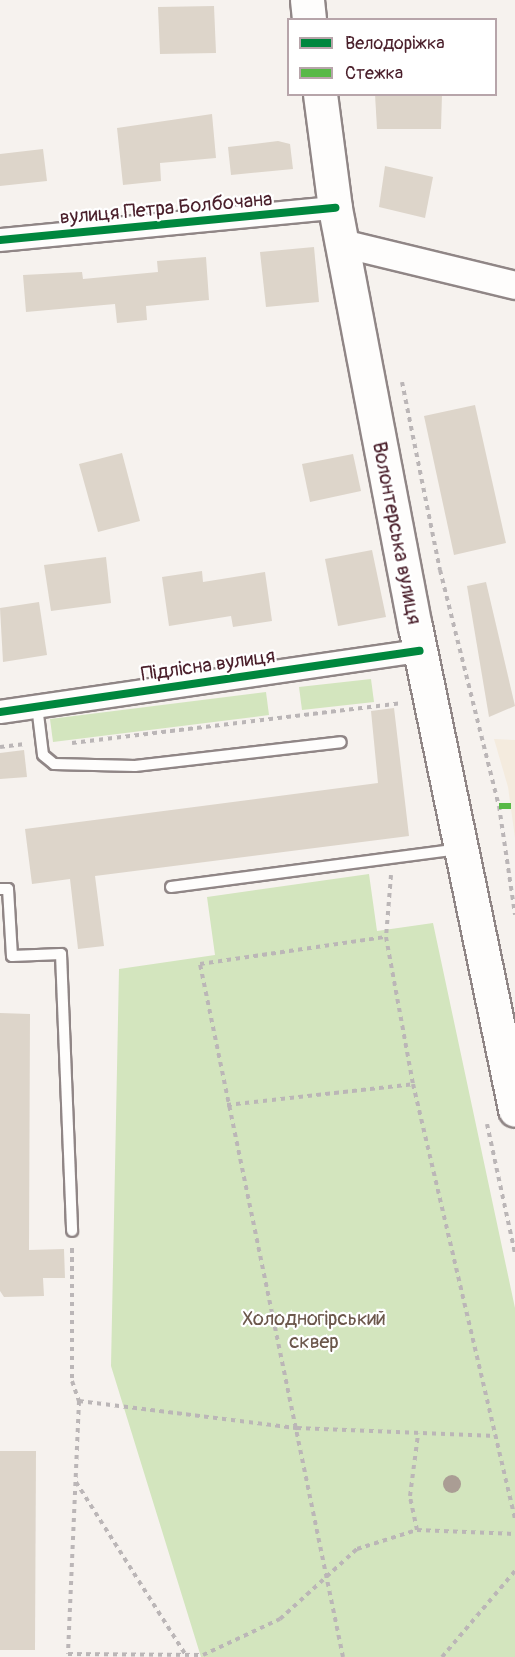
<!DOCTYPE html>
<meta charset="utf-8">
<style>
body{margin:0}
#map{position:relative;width:515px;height:1657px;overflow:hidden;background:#f6f2ee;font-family:Pangolin,sans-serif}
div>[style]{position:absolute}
.built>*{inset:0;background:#f4ebde}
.green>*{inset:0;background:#d3e5be}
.building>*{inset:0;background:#ddd5ca}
.path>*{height:4px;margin-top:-2px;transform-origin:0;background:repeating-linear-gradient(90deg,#bbb6b7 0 4.5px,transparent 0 9px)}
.roads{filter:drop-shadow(2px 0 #908686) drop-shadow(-2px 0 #908686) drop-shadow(0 2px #908686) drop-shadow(0 -2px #908686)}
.service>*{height:10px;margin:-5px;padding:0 5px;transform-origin:5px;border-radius:5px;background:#fefdfc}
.minor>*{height:22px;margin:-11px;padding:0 11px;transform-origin:11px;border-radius:11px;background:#fefdfc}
.tertiary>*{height:27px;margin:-13.5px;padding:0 13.5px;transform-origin:13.5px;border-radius:13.5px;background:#fefdfc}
.primary>*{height:33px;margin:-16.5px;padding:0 16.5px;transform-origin:16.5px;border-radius:16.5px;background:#fefdfc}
.quiet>*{height:6px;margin-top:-3px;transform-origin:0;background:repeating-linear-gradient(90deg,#58b947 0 12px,transparent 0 18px)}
.cycleway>*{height:8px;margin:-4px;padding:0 4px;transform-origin:4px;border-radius:4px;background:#00873e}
.trees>*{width:18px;height:18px;margin:-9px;border-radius:50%;background:#aa9d94}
span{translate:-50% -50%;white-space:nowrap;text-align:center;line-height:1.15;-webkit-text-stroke:4.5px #fff;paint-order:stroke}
.street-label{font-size:20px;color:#4a1f2b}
.park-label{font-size:20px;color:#6b574b}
.legend{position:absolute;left:287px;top:18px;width:210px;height:78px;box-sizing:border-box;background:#fff;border:2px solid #b7a5aa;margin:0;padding:8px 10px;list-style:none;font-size:18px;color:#4a1f2b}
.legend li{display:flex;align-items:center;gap:12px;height:30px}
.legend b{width:30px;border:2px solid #b7a5aa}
</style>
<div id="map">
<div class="built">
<div style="clip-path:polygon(494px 739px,515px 740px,515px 838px,508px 787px)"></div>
</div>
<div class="green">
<div style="clip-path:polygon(371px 679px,374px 702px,302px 710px,299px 687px)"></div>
<div style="clip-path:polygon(266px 692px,269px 715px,53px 742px,50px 719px)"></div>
<div style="clip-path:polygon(369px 874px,377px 931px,433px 923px,515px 1308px,515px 1657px,201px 1657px,111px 1366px,119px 969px,215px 955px,207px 897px)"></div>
</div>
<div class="building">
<div style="clip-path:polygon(214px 6px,216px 53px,160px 54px,158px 7px)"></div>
<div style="clip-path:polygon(375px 94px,442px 94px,441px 129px,377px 129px)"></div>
<div style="clip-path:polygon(212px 114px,216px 158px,160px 163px,161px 181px,123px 185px,117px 128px)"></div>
<div style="clip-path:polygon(278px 141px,290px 144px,293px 169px,231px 175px,228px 147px)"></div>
<div style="clip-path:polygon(43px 149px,47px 181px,0 186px,0 154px)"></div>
<div style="clip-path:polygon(385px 166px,433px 177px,425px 218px,379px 207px)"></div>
<div style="clip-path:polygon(314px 247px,319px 302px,266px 307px,260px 252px)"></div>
<div style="clip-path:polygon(206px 257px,209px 300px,146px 306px,147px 320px,117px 323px,115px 304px,26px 312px,23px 275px,82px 272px,83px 279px,158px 272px,157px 261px)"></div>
<div style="clip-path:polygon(475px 405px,506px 543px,454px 555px,424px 416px)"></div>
<div style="clip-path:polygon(122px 453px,140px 521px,98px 532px,79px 464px)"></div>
<div style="clip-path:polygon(353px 454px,361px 491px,310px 502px,302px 464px)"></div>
<div style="clip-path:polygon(372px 550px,386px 617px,338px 626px,325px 559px)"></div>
<div style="clip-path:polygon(106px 557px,111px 603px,51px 611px,44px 565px)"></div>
<div style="clip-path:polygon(202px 571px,203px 582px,265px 572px,272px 621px,233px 627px,231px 616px,169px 626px,162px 577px)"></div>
<div style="clip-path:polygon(486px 582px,515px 706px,489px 717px,467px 586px)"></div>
<div style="clip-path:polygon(39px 602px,47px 655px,3px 662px,0 608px)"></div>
<div style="clip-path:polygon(394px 708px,409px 836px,95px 876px,104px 946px,78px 949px,70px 879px,32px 884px,25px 829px,378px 783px,371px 711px)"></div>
<div style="clip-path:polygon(24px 750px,27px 777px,0 779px,0 753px)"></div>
<div style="clip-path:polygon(0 1013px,30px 1014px,29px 1250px,64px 1249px,65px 1278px,43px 1278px,44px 1296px,4px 1297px,0 1291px)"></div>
<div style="clip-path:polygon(0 1451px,36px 1451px,35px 1650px,0 1650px)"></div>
</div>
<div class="path">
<div style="left:402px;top:382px;width:192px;rotate:78.6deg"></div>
<div style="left:440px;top:570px;width:243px;rotate:76deg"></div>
<div style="left:499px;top:806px;width:110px;rotate:81.6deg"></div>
<div style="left:72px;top:743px;width:331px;rotate:-6.9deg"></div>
<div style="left:0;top:747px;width:23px;rotate:-7deg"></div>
<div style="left:391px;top:875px;width:62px;rotate:94.6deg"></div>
<div style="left:386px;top:937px;width:149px;rotate:79.6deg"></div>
<div style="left:413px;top:1084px;width:448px;rotate:76.8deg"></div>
<div style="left:227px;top:1105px;width:187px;rotate:-6.4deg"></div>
<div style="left:487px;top:1124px;width:133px;rotate:77.8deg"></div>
<div style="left:72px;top:1248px;width:133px;rotate:90deg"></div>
<div style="left:72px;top:1381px;width:21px;rotate:71deg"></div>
<div style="left:79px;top:1401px;width:253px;rotate:92.5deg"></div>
<div style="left:68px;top:1654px;width:135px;rotate:0.4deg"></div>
<div style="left:203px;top:1655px;width:85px;rotate:-25.1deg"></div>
<div style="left:280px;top:1619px;width:104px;rotate:-42.3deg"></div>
<div style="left:357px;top:1549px;width:63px;rotate:-17.6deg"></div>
<div style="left:417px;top:1530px;width:98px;rotate:2.3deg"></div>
<div style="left:79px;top:1401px;width:220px;rotate:7.1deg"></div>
<div style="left:297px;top:1428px;width:199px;rotate:2.3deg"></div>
<div style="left:76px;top:1482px;width:205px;rotate:57.6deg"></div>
<div style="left:417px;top:1530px;width:35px;rotate:-102deg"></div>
<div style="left:410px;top:1496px;width:63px;rotate:-82.6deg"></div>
<div style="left:343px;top:1657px;width:708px;rotate:-101.66deg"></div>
<div style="left:200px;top:964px;width:188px;rotate:-8.3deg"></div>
<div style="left:442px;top:1657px;width:113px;rotate:-49.7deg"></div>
</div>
<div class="roads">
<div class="service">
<div style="left:37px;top:706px;width:49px;rotate:83deg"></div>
<div style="left:43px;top:755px;width:14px;rotate:39deg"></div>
<div style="left:54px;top:764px;width:81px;rotate:1.4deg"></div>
<div style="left:135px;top:766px;width:207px;rotate:-6.6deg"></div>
<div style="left:171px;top:887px;width:290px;rotate:-7.5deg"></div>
<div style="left:0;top:889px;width:8px"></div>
<div style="left:8px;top:889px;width:67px;rotate:86.6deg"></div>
<div style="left:12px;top:956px;width:49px;rotate:-2.3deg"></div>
<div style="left:61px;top:954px;width:277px;rotate:87.7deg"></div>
</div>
<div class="minor">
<div style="left:0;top:240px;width:337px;rotate:-5.5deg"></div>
<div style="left:0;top:712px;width:424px;rotate:-8.3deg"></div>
</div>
<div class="tertiary">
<div style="left:342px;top:243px;width:178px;rotate:13.6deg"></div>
</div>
<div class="primary">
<div style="left:307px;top:0;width:20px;rotate:84deg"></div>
<div style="left:320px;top:94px;width:115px;rotate:82.5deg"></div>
<div style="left:335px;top:208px;width:426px;rotate:79.2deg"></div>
<div style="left:415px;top:626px;width:494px;rotate:78.3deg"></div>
</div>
</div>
<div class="quiet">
<div style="left:499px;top:806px;width:16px"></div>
</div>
<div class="cycleway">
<div style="left:0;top:240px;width:337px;rotate:-5.5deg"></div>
<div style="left:0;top:712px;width:424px;rotate:-8.3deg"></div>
</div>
<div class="trees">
<div style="left:452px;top:1484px"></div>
</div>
<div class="street-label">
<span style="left:166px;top:208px;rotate:-5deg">вулиця Петра Болбочана</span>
<span style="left:397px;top:533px;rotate:79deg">Волонтерська вулиця</span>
<span style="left:208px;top:665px;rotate:-8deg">Підлісна вулиця</span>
</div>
<div class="park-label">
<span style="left:314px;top:1330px">Холодногірський<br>сквер</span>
</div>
<ul class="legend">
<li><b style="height:8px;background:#00873e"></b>Велодоріжка</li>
<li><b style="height:8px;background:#58b947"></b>Стежка</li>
</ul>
</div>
